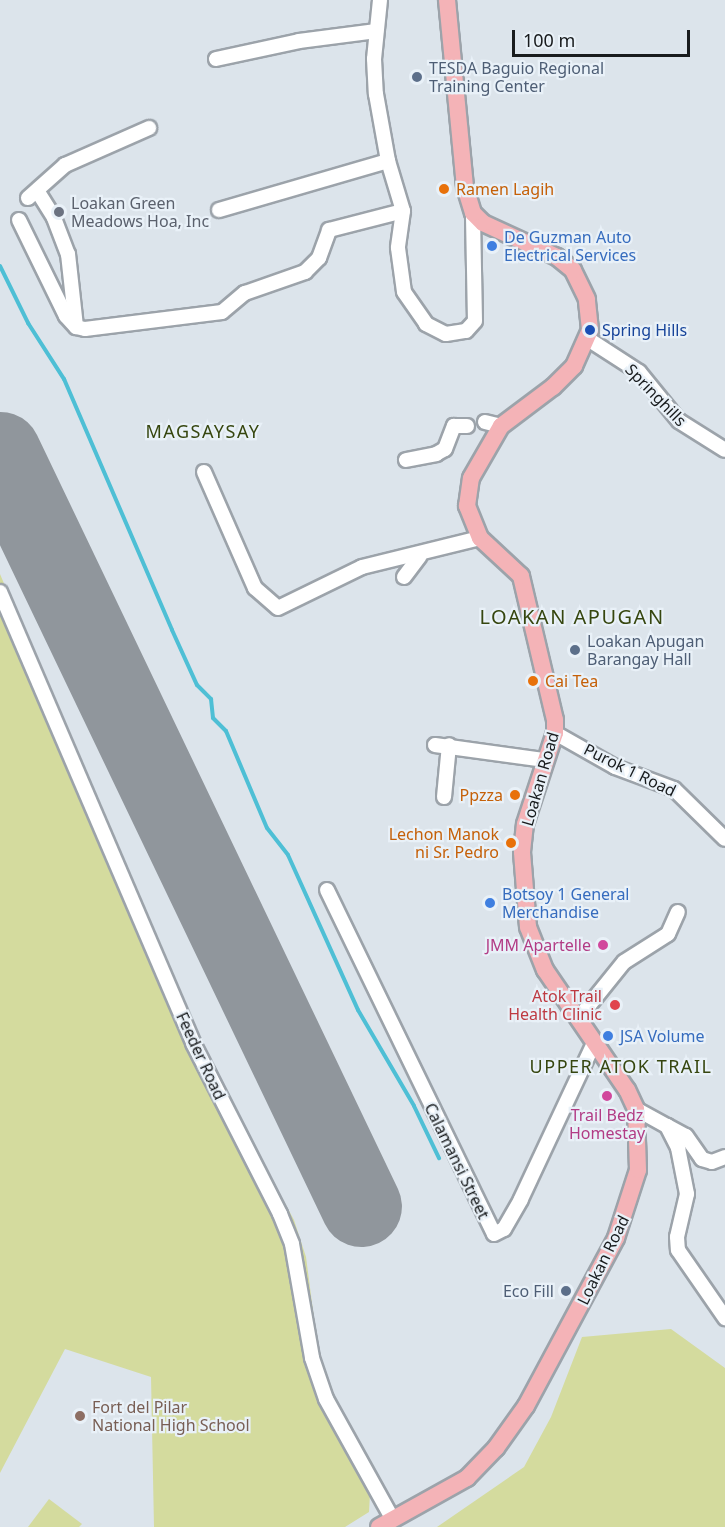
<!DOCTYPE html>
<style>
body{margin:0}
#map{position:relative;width:725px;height:1527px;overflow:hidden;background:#dce4eb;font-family:"Noto Sans",sans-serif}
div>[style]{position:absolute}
.green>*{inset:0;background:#d4db9e}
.stream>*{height:4px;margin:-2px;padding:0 2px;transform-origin:2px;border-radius:2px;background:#4ebfd5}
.runway>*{height:81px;margin:-40.5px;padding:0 40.5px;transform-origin:40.5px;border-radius:40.5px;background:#90969c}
.roads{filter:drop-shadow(2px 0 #9ca3aa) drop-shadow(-2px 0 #9ca3aa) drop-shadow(0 2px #9ca3aa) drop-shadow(0 -2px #9ca3aa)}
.minor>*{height:14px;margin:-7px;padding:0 7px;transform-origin:7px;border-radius:7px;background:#fff}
.major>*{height:16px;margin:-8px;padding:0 8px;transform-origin:8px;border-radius:8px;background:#f4b3b7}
.dots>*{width:16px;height:16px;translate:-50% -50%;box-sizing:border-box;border:3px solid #e9f1f8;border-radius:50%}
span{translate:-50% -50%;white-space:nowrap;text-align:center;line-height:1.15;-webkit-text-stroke:4.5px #e9f1f8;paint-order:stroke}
.service-label{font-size:16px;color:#4e5e75}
.left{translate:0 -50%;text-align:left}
.right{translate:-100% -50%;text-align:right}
.food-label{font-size:16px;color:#c56008}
.worship-label{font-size:16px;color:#5b616d}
.shop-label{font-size:16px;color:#366cbe}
.transit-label{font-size:16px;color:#164399}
.street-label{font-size:16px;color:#181b1d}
.hotel-label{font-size:16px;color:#b23c85}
.health-label{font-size:16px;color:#be3a42}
.education-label{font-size:16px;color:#785e54}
.neighbourhood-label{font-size:18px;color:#36460f;letter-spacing:1.5px}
.quarter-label{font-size:20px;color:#36460f;letter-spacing:1.5px}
.scale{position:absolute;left:512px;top:30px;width:178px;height:27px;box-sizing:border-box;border:3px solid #181b1d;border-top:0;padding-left:8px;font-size:18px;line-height:21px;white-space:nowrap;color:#181b1d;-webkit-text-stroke:4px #e9f1f8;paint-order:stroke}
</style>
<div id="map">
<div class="green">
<div style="clip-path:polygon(0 574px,200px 1047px,294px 1220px,306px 1257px,320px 1364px,337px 1410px,371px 1476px,369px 1512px,345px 1527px,154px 1527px,151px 1377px,65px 1349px,0 1473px)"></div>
<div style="clip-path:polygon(671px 1329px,725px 1368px,725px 1527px,437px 1527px,524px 1467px,551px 1417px,582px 1337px)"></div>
<div style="clip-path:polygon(49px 1499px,82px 1524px,79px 1527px,28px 1527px)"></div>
</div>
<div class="stream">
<div style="left:0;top:266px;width:64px;rotate:63.8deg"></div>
<div style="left:28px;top:323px;width:67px;rotate:57.3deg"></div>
<div style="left:64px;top:379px;width:273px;rotate:66.7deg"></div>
<div style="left:172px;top:630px;width:60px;rotate:65.6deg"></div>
<div style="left:197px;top:685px;width:20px;rotate:45deg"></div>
<div style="left:211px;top:699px;width:19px;rotate:84deg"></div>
<div style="left:213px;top:718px;width:18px;rotate:45deg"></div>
<div style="left:226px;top:731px;width:105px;rotate:67.1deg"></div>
<div style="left:267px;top:828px;width:34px;rotate:52deg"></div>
<div style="left:288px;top:855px;width:170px;rotate:65.7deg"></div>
<div style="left:358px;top:1010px;width:111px;rotate:59.7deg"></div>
<div style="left:414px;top:1106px;width:58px;rotate:64.3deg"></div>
</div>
<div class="runway">
<div style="left:0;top:452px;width:836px;rotate:64.42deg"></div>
</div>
<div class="roads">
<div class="minor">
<div style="left:380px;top:0;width:59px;rotate:95.8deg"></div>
<div style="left:374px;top:59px;width:35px;rotate:87deg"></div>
<div style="left:376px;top:94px;width:68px;rotate:79.8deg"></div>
<div style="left:388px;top:161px;width:52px;rotate:73.3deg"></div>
<div style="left:403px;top:211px;width:37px;rotate:98deg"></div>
<div style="left:398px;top:248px;width:44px;rotate:82.2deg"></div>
<div style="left:404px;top:292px;width:39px;rotate:55deg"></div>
<div style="left:426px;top:324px;width:22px;rotate:27deg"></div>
<div style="left:446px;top:334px;width:20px;rotate:-9deg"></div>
<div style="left:466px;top:331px;width:13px;rotate:-48deg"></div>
<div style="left:475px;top:321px;width:108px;rotate:-91.1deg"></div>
<div style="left:216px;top:59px;width:85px;rotate:-12.2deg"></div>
<div style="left:299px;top:41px;width:78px;rotate:-7.4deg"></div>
<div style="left:38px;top:192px;width:31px;rotate:58deg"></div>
<div style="left:54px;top:218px;width:39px;rotate:69deg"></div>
<div style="left:68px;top:254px;width:73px;rotate:83.7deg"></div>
<div style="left:28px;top:198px;width:50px;rotate:-41.7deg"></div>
<div style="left:65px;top:165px;width:92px;rotate:-23.8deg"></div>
<div style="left:219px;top:210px;width:176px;rotate:-16.2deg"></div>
<div style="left:19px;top:220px;width:107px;rotate:63.9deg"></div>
<div style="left:66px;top:316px;width:15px;rotate:48deg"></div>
<div style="left:76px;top:327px;width:9px;rotate:13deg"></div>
<div style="left:85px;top:329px;width:138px;rotate:-7.1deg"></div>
<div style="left:222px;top:312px;width:30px;rotate:-40deg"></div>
<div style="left:245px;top:293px;width:64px;rotate:-19.3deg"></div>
<div style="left:305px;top:272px;width:20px;rotate:-45deg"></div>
<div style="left:319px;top:258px;width:30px;rotate:-70deg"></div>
<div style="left:329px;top:230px;width:76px;rotate:-14.4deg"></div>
<div style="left:588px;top:339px;width:61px;rotate:32.9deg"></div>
<div style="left:639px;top:372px;width:63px;rotate:50.8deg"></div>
<div style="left:679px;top:421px;width:54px;rotate:32.2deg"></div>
<div style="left:485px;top:422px;width:16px;rotate:14deg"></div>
<div style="left:406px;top:460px;width:31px;rotate:-11deg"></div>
<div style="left:436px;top:454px;width:10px;rotate:-29deg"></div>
<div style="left:445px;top:449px;width:25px;rotate:-69deg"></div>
<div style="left:454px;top:426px;width:13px"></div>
<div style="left:204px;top:472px;width:127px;rotate:66.3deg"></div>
<div style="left:255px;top:588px;width:30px;rotate:41deg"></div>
<div style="left:278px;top:608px;width:93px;rotate:-26deg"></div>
<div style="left:362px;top:567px;width:122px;rotate:-13.8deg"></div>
<div style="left:404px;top:577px;width:26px;rotate:-53deg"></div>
<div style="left:0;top:592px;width:491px;rotate:66.8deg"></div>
<div style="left:193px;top:1043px;width:192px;rotate:63deg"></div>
<div style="left:280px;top:1214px;width:32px;rotate:68deg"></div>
<div style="left:292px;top:1244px;width:116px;rotate:80deg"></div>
<div style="left:312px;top:1358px;width:43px;rotate:71.1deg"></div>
<div style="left:326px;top:1399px;width:138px;rotate:61deg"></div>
<div style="left:555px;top:733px;width:69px;rotate:29.5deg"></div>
<div style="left:615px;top:767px;width:63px;rotate:20.4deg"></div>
<div style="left:674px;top:789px;width:71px;rotate:44.4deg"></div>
<div style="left:435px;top:745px;width:111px;rotate:7.8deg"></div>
<div style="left:444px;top:797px;width:52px;rotate:-84.5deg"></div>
<div style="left:327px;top:890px;width:382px;rotate:64.1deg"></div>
<div style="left:494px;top:1234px;width:11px;rotate:-27deg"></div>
<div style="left:504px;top:1229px;width:34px;rotate:-60deg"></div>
<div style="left:521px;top:1199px;width:172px;rotate:-64.9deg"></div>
<div style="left:578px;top:1019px;width:73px;rotate:-51.1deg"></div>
<div style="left:624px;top:962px;width:52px;rotate:-32.5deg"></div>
<div style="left:668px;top:934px;width:24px;rotate:-66deg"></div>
<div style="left:636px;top:1109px;width:35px;rotate:29deg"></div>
<div style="left:667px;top:1126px;width:25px;rotate:63deg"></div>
<div style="left:678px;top:1148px;width:47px;rotate:78.9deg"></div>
<div style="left:687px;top:1194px;width:44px;rotate:103.1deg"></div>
<div style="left:677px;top:1237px;width:13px;rotate:86deg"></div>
<div style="left:678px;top:1250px;width:83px;rotate:55.3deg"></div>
<div style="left:667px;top:1126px;width:21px;rotate:28deg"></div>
<div style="left:686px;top:1136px;width:28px;rotate:55deg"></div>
<div style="left:702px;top:1159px;width:10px;rotate:17deg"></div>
<div style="left:712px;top:1162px;width:14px;rotate:-21deg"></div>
</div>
<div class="major">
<div style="left:379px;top:1527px;width:101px;rotate:-29.1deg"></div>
<div style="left:467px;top:1478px;width:42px;rotate:-46deg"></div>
<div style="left:496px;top:1448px;width:52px;rotate:-54.5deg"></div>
<div style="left:526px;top:1406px;width:191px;rotate:-61.8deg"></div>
<div style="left:616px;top:1238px;width:71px;rotate:-72.1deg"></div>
<div style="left:638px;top:1170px;width:61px;rotate:-91.9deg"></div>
<div style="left:636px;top:1109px;width:21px;rotate:-115deg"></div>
<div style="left:627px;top:1090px;width:145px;rotate:-124.3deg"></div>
<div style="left:545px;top:970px;width:46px;rotate:-111.6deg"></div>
<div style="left:528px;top:927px;width:75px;rotate:-94.6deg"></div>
<div style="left:522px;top:852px;width:28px;rotate:-84deg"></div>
<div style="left:525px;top:824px;width:96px;rotate:-71.8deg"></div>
<div style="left:555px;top:733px;width:13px;rotate:-90deg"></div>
<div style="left:555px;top:720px;width:148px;rotate:-103.3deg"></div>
<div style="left:521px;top:576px;width:56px;rotate:-137.2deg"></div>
<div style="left:480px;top:538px;width:35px;rotate:-112deg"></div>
<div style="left:467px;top:506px;width:28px;rotate:-82deg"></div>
<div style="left:471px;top:478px;width:60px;rotate:-60deg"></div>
<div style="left:501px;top:426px;width:65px;rotate:-36.9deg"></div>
<div style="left:553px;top:387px;width:30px;rotate:-45deg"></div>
<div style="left:574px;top:366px;width:39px;rotate:-66deg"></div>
<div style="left:590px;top:330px;width:31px;rotate:-96deg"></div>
<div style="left:587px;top:299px;width:32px;rotate:-116deg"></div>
<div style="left:573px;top:270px;width:21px;rotate:-141deg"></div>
<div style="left:557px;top:257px;width:81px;rotate:-155.3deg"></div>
<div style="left:483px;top:223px;width:14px;rotate:-135deg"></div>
<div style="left:473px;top:213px;width:27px;rotate:-107deg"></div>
<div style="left:465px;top:187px;width:188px;rotate:-95.5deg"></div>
</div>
</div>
<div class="dots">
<div style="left:417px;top:77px;background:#5c6f8a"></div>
<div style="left:444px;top:189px;background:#e8710a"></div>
<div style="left:59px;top:212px;background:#6b7280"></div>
<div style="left:492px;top:246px;background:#3f7fe0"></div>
<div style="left:590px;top:330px;background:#1a4fb4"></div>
<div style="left:575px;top:650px;background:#5c6f8a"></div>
<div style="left:533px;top:681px;background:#e8710a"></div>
<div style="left:515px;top:795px;background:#e8710a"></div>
<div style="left:511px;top:843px;background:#e8710a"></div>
<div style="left:490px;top:903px;background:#3f7fe0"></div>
<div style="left:603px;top:945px;background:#d1479c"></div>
<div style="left:615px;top:1005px;background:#e0444e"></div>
<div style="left:608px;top:1036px;background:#3f7fe0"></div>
<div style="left:607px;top:1096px;background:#d1479c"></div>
<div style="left:566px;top:1291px;background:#5c6f8a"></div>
<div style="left:80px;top:1416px;background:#8d6e63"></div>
</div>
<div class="service-label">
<span class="left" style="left:429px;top:77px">TESDA Baguio Regional<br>Training Center</span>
<span class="left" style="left:587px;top:650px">Loakan Apugan<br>Barangay Hall</span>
<span class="right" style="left:554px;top:1291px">Eco Fill</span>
</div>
<div class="food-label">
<span class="left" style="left:456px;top:189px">Ramen Lagih</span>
<span class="left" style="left:545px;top:681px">Cai Tea</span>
<span class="right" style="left:503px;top:795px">Ppzza</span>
<span class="right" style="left:499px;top:843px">Lechon Manok<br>ni Sr. Pedro</span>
</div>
<div class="worship-label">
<span class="left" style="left:71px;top:212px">Loakan Green<br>Meadows Hoa, Inc</span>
</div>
<div class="shop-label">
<span class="left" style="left:504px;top:246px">De Guzman Auto<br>Electrical Services</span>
<span class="left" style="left:502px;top:903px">Botsoy 1 General<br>Merchandise</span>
<span class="left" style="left:620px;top:1036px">JSA Volume</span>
</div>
<div class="transit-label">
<span class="left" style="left:602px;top:330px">Spring Hills</span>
</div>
<div class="street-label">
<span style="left:656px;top:395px;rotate:46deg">Springhills</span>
<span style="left:630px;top:770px;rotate:26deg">Purok 1 Road</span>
<span style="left:540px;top:779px;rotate:-74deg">Loakan Road</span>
<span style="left:201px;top:1056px;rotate:65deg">Feeder Road</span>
<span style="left:457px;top:1161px;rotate:64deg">Calamansi Street</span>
<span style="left:603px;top:1260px;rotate:-64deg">Loakan Road</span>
</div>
<div class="hotel-label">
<span class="right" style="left:591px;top:945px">JMM Apartelle</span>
<span style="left:607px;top:1124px">Trail Bedz<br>Homestay</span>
</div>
<div class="health-label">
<span class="right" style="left:602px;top:1005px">Atok Trail<br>Health Clinic</span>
</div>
<div class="education-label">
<span class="left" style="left:92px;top:1416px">Fort del Pilar<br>National High School</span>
</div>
<div class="neighbourhood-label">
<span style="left:203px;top:431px">MAGSAYSAY</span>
<span style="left:621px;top:1066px">UPPER ATOK TRAIL</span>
</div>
<div class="quarter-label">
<span style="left:572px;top:616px">LOAKAN APUGAN</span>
</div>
<div class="scale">100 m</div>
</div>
